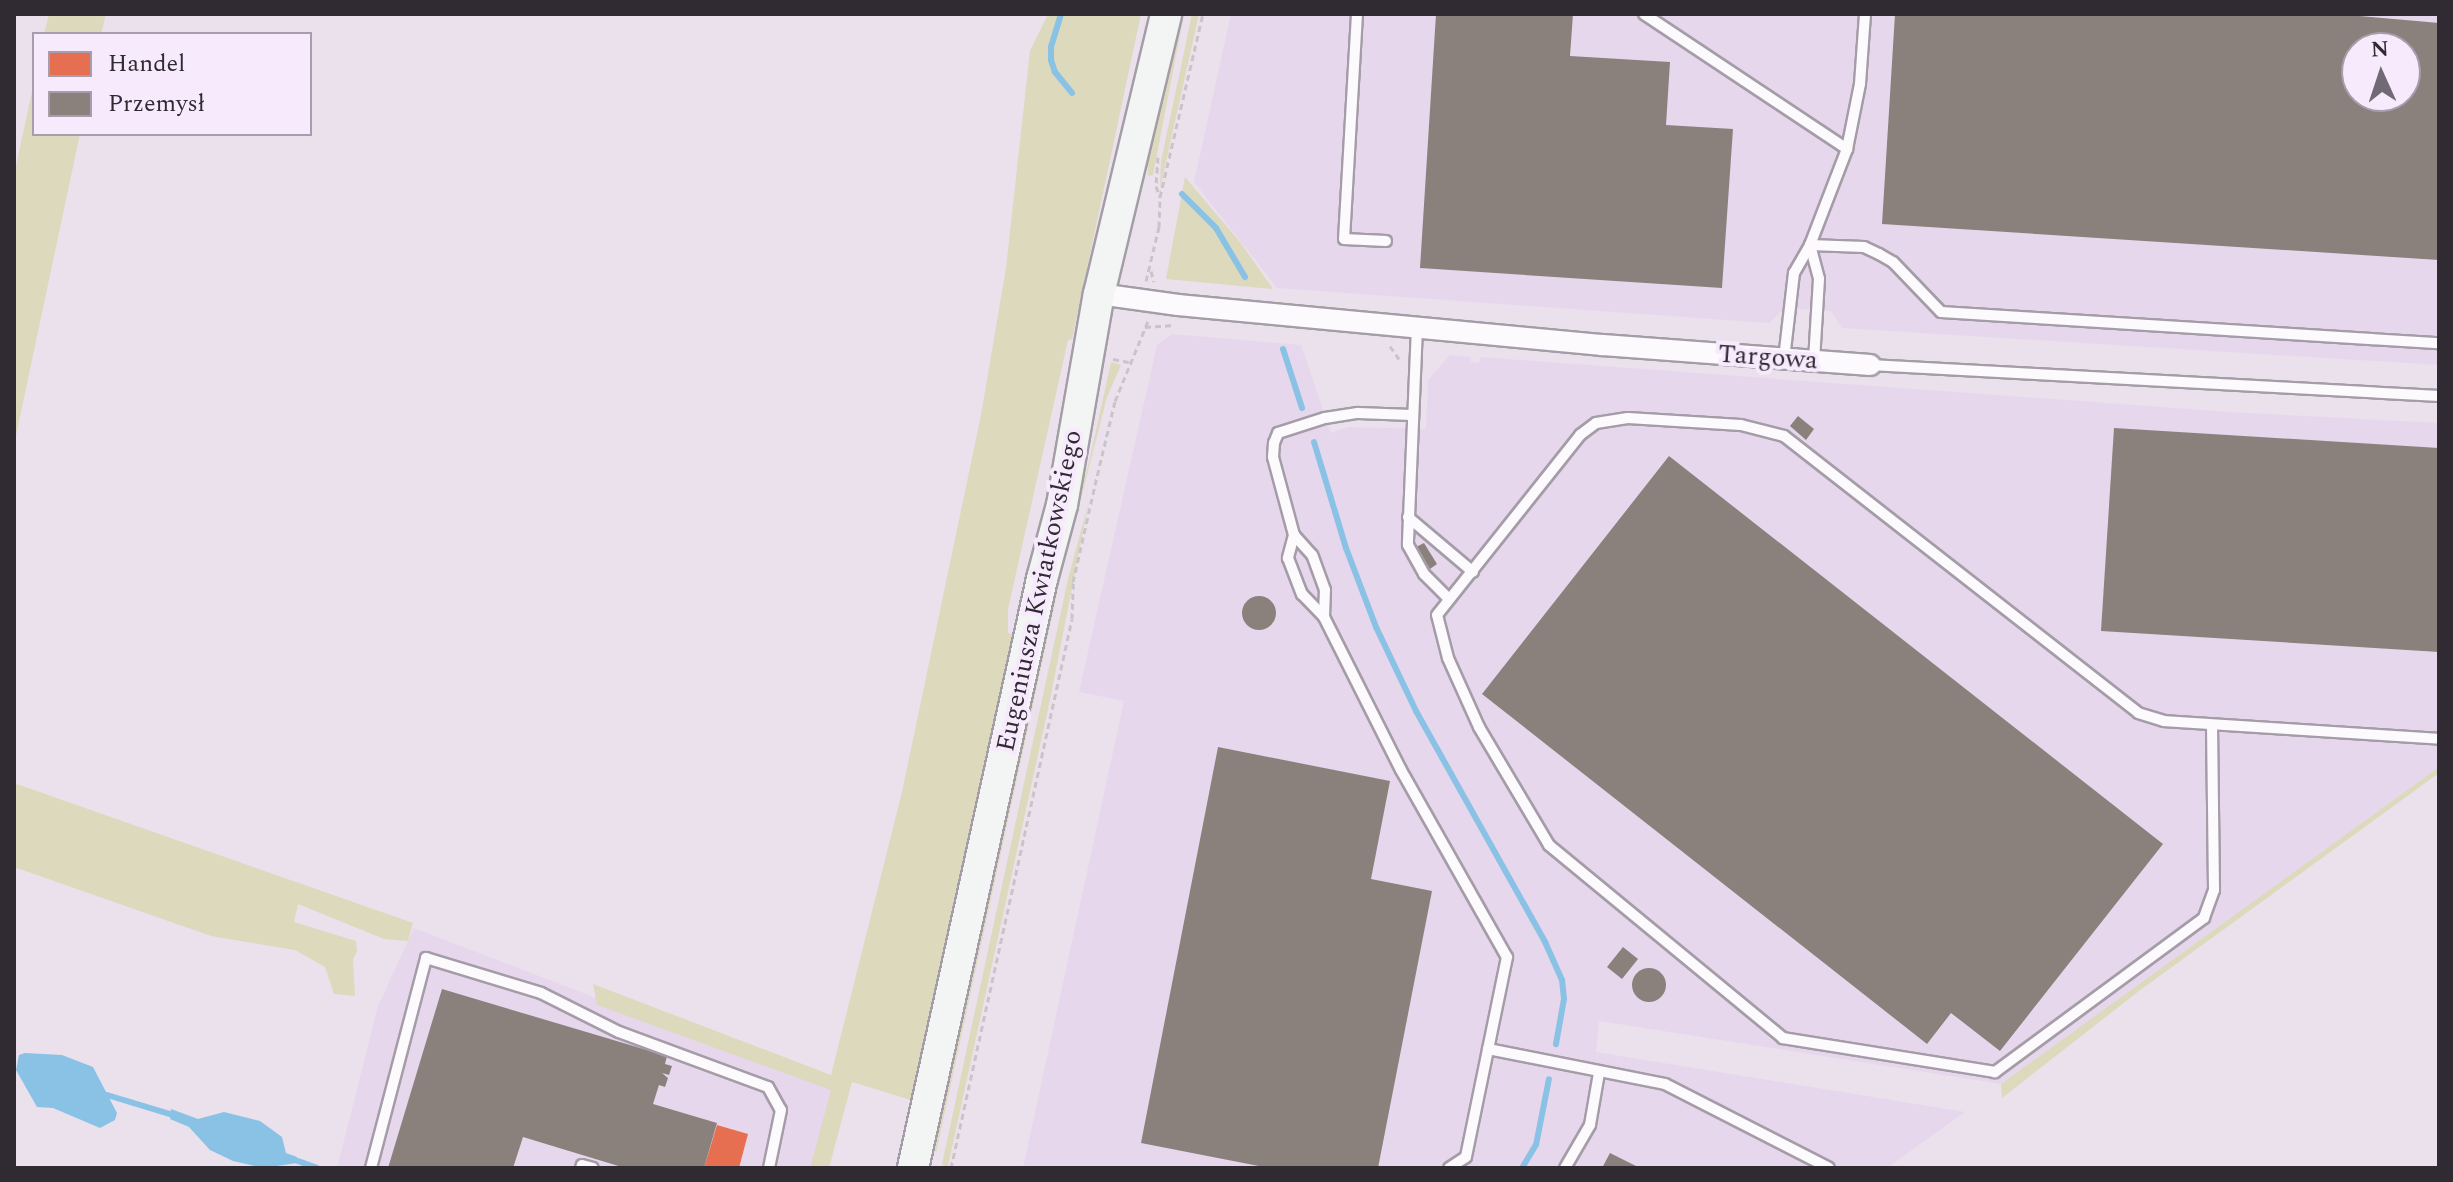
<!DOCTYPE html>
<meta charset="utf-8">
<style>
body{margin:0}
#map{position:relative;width:2453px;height:1182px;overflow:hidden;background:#eae1ed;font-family:Spectral,serif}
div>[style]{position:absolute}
.built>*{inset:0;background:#e7d7ed}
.green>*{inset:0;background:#dcd9bd}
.water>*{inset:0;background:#89c2e4}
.shops>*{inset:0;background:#e76f51}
.industry>*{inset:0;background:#8a817c}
.round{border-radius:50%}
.stream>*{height:6px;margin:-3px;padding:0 3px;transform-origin:3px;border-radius:3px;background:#89c2e4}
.path>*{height:3px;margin-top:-1.5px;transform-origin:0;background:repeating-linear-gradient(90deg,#c8c5c9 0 6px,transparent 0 10px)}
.roads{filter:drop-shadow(2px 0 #a49da7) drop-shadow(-2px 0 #a49da7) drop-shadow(0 2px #a49da7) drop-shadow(0 -2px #a49da7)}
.lane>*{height:10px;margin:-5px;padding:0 5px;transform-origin:5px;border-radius:5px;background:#fcfafc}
.street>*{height:20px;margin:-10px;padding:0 10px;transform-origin:10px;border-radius:10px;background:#fcfafc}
.secondary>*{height:30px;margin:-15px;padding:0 15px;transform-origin:15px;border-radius:15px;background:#f2f5f3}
span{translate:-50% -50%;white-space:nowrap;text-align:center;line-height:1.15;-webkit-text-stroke:8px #f8eafd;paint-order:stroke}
.street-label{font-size:26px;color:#302a33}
.frame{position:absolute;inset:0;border:16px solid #302a33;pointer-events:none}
.legend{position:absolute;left:32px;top:32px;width:280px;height:104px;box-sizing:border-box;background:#f8eafd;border:2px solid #a89dac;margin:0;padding:10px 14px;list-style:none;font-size:24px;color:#302a33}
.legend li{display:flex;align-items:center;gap:16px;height:40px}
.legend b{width:40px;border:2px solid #a89dac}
.north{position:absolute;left:2341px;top:32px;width:80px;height:80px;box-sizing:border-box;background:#f8eafd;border:2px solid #a89dac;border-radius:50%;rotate:357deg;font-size:22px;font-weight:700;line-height:32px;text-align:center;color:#302a33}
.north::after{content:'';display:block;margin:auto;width:28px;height:36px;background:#716a74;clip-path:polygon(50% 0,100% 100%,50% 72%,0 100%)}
</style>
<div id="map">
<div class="built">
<div style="clip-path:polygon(evenodd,1231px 14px,2439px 14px,2439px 365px,1842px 328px,1831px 311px,1785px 308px,1769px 323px,1277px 288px,1194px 182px,1231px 14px,2357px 48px,2405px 48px,2405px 96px,2357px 96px,2357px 48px)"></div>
<div style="clip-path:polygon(1172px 334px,1301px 345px,1331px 433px,1348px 427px,1426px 429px,1428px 380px,1450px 355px,1470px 357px,1471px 362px,1479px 363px,1480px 357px,2229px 412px,2439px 423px,2439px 767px,2001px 1084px,1599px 1021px,1596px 1052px,1965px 1112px,1887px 1168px,1023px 1168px,1124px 701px,1079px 692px,1157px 345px)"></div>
<div style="clip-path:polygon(414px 928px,833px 1089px,813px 1168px,337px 1168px,378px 1006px)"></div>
</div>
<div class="green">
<div style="clip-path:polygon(49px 14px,106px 14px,101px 34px,44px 34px)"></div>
<div style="clip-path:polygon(1048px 14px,1141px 14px,1072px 339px,1068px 340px,1008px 609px,1008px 633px,1016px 636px,914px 1101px,852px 1082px,829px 1168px,810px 1168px,831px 1090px,597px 1005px,593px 984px,831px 1075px,902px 792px,981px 415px,1006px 268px,1030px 51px)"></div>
<div style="clip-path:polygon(1177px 14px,1184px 14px,1153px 175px,1148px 176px,1148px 148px)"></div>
<div style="clip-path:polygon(1192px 14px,1199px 14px,1160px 189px,1161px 161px)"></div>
<div style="clip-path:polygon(34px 82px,34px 134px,80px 134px,14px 445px,14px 175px)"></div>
<div style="clip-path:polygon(1185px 177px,1240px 242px,1273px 289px,1166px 279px)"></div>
<div style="clip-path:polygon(1111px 362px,1121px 365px,1107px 397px,1060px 580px,936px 1153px,932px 1143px,1050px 597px,1089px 462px)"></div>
<div style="clip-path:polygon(1089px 501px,1050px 700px,948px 1166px,944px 1166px,942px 1164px,1068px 579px)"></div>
<div style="clip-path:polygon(2439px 767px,2439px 773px,2139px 991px,2002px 1098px,2001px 1084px)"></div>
<div style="clip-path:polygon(14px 783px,413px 923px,408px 941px,384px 939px,298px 904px,294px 922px,356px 941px,357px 951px,353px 960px,355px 996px,334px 994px,325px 967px,295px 950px,211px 936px,14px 867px)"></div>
</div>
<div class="water">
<div style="clip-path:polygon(25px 1053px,62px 1055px,93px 1067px,117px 1113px,115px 1120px,100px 1128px,53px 1108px,37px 1107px,16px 1070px,19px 1055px)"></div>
<div style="clip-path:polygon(171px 1109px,198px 1119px,224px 1112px,260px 1121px,282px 1137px,286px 1153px,297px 1157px,297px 1163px,263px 1168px,233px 1161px,210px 1150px,189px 1127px,170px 1119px)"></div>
</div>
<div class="shops">
<div style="clip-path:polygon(717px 1125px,748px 1134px,739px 1168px,704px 1168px)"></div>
</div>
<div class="industry">
<div style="clip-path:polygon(1436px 14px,1573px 14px,1570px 56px,1670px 62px,1666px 125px,1733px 129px,1722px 288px,1420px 268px)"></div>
<div style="clip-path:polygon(evenodd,1895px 14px,2337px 14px,2439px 23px,2439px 260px,1882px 224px,1895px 14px,2357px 48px,2405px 48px,2405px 96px,2357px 96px,2357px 48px)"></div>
<div style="clip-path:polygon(1798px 416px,1814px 429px,1806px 440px,1790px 426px)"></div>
<div style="clip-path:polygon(2114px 428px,2439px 448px,2439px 652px,2101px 631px)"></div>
<div style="clip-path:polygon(1669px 456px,2163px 844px,2000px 1051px,1951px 1013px,1927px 1044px,1482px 694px)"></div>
<div style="clip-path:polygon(1424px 543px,1437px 564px,1430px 569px,1416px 547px)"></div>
<div class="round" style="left:1242px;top:596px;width:34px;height:34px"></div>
<div style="clip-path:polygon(1218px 747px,1390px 781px,1371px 879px,1432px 891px,1378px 1168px,1269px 1168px,1141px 1143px)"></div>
<div style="clip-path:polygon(1623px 947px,1638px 959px,1622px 979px,1607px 967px)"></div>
<div class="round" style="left:1632px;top:968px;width:34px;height:34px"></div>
<div style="clip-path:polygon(442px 989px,667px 1056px,665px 1064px,672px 1066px,669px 1075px,662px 1073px,668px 1078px,665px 1087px,659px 1085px,653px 1104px,717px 1123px,704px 1168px,625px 1168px,523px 1137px,513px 1168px,388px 1168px)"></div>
<div style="clip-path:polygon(1610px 1153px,1640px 1168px,1602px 1168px)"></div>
</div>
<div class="stream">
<div style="left:1061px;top:14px;width:34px;rotate:107deg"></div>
<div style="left:1051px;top:47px;width:13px;rotate:90deg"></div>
<div style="left:1051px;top:60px;width:13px;rotate:72deg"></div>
<div style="left:1055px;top:72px;width:27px;rotate:51deg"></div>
<div style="left:1182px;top:194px;width:48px;rotate:45deg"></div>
<div style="left:1216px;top:228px;width:57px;rotate:59.4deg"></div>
<div style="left:1283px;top:349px;width:62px;rotate:72.1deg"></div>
<div style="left:1314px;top:442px;width:111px;rotate:73.2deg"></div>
<div style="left:1346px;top:548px;width:85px;rotate:69.2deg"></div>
<div style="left:1376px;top:627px;width:93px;rotate:64.5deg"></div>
<div style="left:1416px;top:711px;width:265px;rotate:60.8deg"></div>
<div style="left:1545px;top:942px;width:42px;rotate:65.9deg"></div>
<div style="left:1562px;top:980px;width:19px;rotate:84deg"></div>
<div style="left:1564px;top:999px;width:46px;rotate:100.1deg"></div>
<div style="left:107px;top:1095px;width:66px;rotate:16.8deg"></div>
<div style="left:298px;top:1161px;width:20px;rotate:20deg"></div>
<div style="left:1522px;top:1168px;width:27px;rotate:-59deg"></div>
<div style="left:1536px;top:1145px;width:67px;rotate:-78.9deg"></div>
</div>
<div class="path">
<div style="left:1158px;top:157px;width:29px;rotate:94deg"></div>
<div style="left:1156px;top:186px;width:12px;rotate:70deg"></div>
<div style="left:1151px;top:271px;width:11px;rotate:75deg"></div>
<div style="left:1146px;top:281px;width:56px;rotate:-76.5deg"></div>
<div style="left:1159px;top:227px;width:30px;rotate:-88deg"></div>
<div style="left:1160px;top:197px;width:188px;rotate:-76.8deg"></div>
<div style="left:1145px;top:327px;width:29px;rotate:-4deg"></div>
<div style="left:1390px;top:346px;width:19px;rotate:55deg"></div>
<div style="left:1113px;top:359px;width:16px;rotate:11deg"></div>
<div style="left:951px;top:1168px;width:562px;rotate:-77.57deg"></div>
<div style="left:1072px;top:619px;width:37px;rotate:-88deg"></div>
<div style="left:1073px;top:582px;width:99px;rotate:-77.2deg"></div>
<div style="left:1095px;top:485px;width:86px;rotate:-76.6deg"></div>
<div style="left:1115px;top:401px;width:87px;rotate:-67.6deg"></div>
</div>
<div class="roads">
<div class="lane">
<div style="left:1357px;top:14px;width:225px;rotate:93.3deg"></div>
<div style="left:1344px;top:239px;width:42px;rotate:2.7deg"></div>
<div style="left:1644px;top:14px;width:244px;rotate:33.6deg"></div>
<div style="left:1810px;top:245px;width:54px;rotate:2.1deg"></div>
<div style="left:1864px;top:247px;width:17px;rotate:25deg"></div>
<div style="left:1879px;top:254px;width:16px;rotate:30deg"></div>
<div style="left:1893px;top:262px;width:69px;rotate:46.2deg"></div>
<div style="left:1941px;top:312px;width:499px;rotate:3.6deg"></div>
<div style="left:1810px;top:245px;width:35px;rotate:75deg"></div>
<div style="left:1819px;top:279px;width:82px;rotate:93.5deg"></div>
<div style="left:1417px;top:327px;width:218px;rotate:92.4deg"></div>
<div style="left:1408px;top:545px;width:33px;rotate:61deg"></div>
<div style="left:1424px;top:574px;width:34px;rotate:45deg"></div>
<div style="left:1784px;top:359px;width:87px;rotate:-83.4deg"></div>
<div style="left:1794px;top:273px;width:32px;rotate:-60deg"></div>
<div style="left:1810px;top:245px;width:103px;rotate:-68.9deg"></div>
<div style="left:1847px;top:149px;width:66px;rotate:-78.7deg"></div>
<div style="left:1860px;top:84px;width:70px;rotate:-85.9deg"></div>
<div style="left:1870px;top:365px;width:570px;rotate:3.12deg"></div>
<div style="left:1408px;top:517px;width:85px;rotate:40.2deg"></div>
<div style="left:1294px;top:535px;width:24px;rotate:105deg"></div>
<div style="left:1288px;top:558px;width:39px;rotate:69deg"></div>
<div style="left:1302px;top:594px;width:32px;rotate:46deg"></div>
<div style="left:1324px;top:617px;width:171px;rotate:63.3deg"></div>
<div style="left:1401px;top:770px;width:215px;rotate:60.5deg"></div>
<div style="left:1507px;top:957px;width:204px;rotate:101.6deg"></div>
<div style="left:1466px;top:1157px;width:20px;rotate:147deg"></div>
<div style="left:1324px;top:617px;width:27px;rotate:-88deg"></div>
<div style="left:1325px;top:590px;width:37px;rotate:-110deg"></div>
<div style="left:1312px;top:555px;width:27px;rotate:-132deg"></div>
<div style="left:1294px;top:535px;width:81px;rotate:-105.1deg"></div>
<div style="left:1273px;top:457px;width:14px;rotate:-86deg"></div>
<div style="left:1274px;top:443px;width:11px;rotate:-68deg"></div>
<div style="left:1278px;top:433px;width:49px;rotate:-17.7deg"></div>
<div style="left:1325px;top:418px;width:33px;rotate:-9deg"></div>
<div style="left:1358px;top:413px;width:54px;rotate:2.1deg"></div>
<div style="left:2212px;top:725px;width:165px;rotate:89.3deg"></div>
<div style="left:2214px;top:890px;width:30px;rotate:110deg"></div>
<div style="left:2204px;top:918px;width:260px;rotate:143.6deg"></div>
<div style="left:1995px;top:1072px;width:215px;rotate:-170.9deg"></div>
<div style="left:1783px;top:1038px;width:303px;rotate:-140.5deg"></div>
<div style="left:1549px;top:845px;width:137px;rotate:-120.7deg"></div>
<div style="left:1479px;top:727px;width:76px;rotate:-114.2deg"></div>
<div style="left:1448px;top:658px;width:44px;rotate:-104.3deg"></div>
<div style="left:1437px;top:615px;width:230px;rotate:-51.5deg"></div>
<div style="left:1580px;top:435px;width:20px;rotate:-37deg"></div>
<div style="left:1596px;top:423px;width:32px;rotate:-9deg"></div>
<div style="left:1628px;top:418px;width:113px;rotate:3.5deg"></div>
<div style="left:1741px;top:425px;width:44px;rotate:14.3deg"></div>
<div style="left:1784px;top:436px;width:449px;rotate:38deg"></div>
<div style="left:2138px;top:713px;width:27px;rotate:17deg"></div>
<div style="left:2164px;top:721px;width:276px;rotate:3.7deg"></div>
<div style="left:1488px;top:1049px;width:180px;rotate:11.2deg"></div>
<div style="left:1665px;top:1084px;width:184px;rotate:27.1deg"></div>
<div style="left:371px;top:1168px;width:217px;rotate:-75.3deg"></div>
<div style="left:426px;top:958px;width:120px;rotate:16.9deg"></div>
<div style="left:541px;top:993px;width:87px;rotate:26.6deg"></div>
<div style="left:619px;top:1032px;width:159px;rotate:20.3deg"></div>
<div style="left:768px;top:1087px;width:26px;rotate:61deg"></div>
<div style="left:781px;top:1110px;width:59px;rotate:101.7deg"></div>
<div style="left:581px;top:1168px;width:3px;rotate:-72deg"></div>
<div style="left:582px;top:1165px;width:11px;rotate:15deg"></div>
<div style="left:1565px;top:1168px;width:50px;rotate:-59.8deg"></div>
<div style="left:1590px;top:1125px;width:53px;rotate:-80.2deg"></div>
</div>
<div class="street">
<div style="left:1099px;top:294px;width:80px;rotate:7.9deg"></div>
<div style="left:1178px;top:305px;width:427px;rotate:5.4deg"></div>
<div style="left:1603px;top:345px;width:268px;rotate:4.3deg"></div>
</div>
<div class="secondary">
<div style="left:913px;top:1168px;width:603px;rotate:-77.65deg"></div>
<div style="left:1042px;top:579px;width:77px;rotate:-74.9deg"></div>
<div style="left:1062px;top:505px;width:214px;rotate:-80.1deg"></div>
<div style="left:1099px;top:294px;width:288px;rotate:-76.5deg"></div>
</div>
</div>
<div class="street-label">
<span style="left:1768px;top:358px;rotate:4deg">Targowa</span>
<span style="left:1040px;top:591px;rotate:-78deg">Eugeniusza Kwiatkowskiego</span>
</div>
<div class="frame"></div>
<ul class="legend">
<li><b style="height:22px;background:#e76f51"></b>Handel</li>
<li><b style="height:22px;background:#8a817c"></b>Przemysł</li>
</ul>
<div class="north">N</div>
</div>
